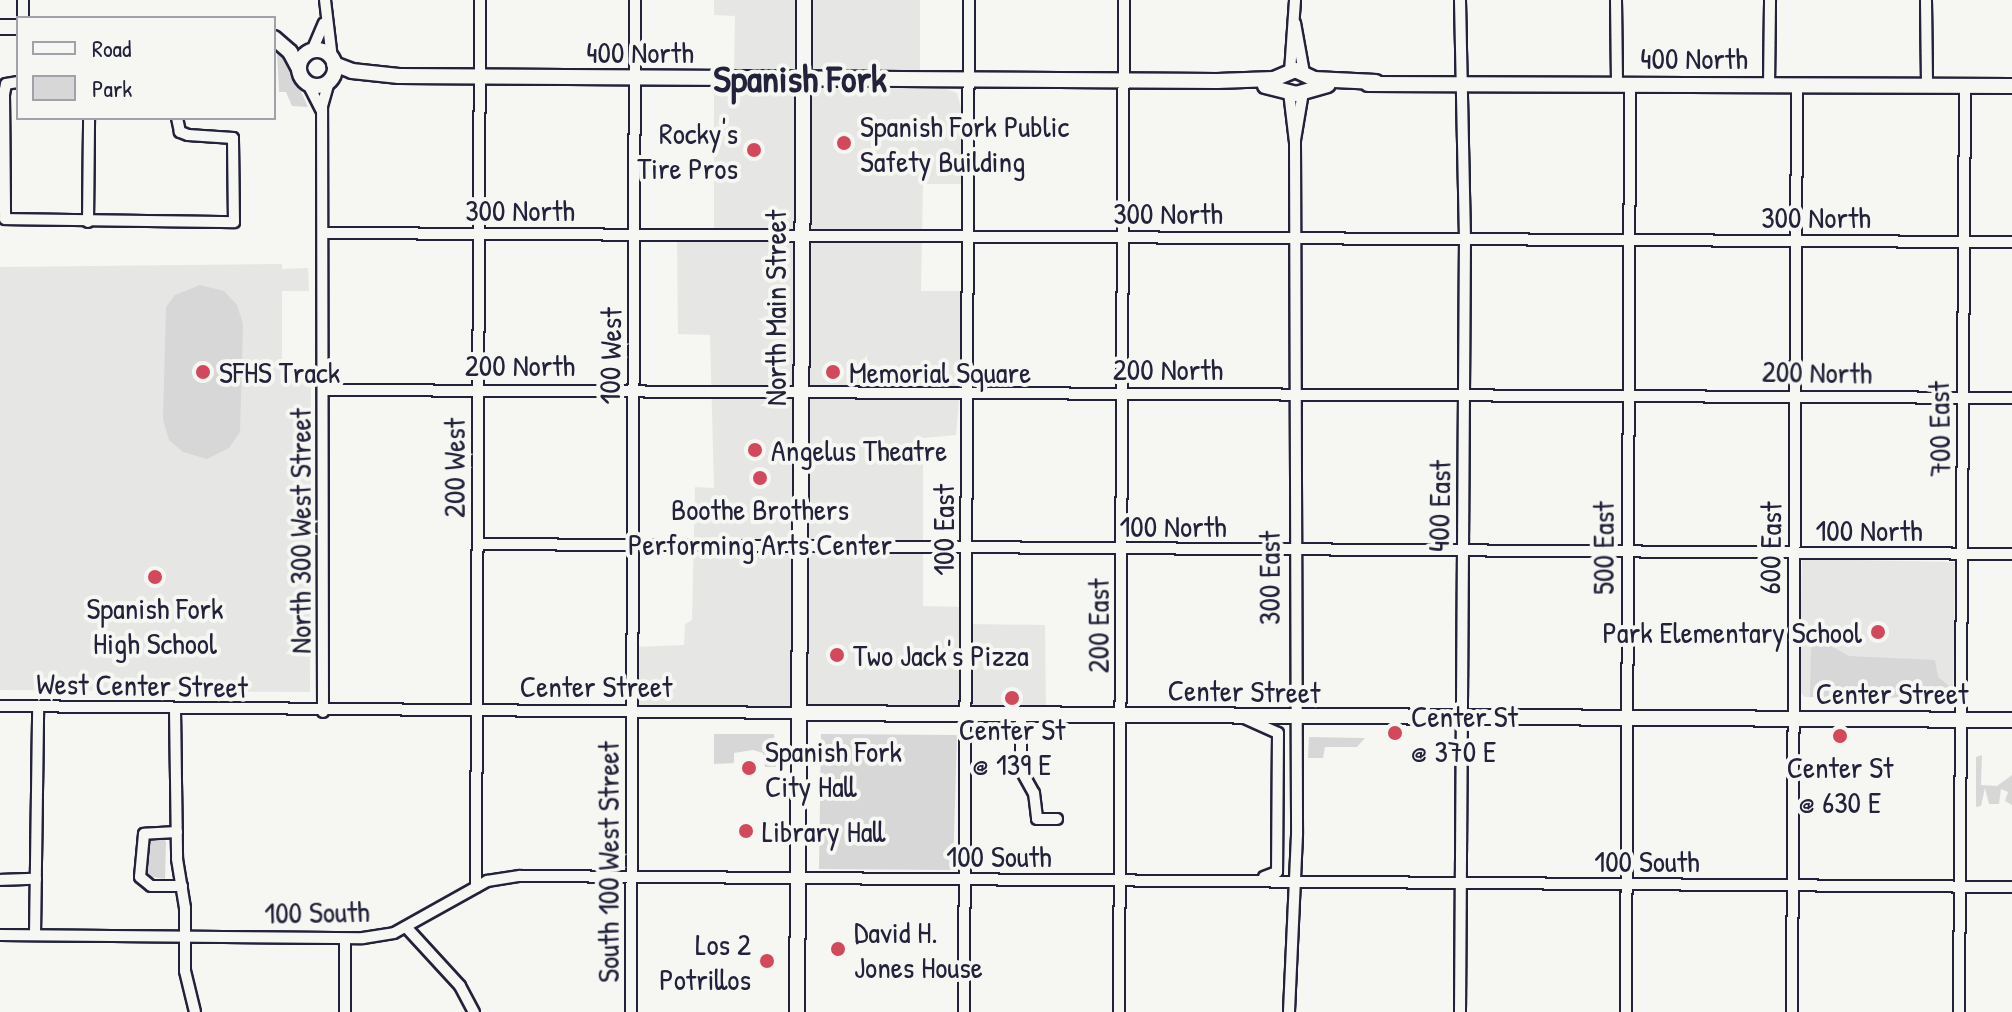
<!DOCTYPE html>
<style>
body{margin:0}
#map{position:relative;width:2012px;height:1012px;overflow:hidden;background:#f6f6f2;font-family:"Patrick Hand",sans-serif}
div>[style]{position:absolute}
.built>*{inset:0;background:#e6e6e4}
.green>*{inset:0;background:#d7d7d7}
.roads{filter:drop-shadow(2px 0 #22223b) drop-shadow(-2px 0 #22223b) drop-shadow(0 2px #22223b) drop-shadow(0 -2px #22223b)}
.minor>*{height:10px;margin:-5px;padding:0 5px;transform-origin:5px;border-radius:5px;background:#f6f6f2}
.major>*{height:14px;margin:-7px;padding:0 7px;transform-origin:7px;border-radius:7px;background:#f6f6f2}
.major>.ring{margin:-7px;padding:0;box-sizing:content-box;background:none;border:14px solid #f6f6f2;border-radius:50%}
.dots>*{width:22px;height:22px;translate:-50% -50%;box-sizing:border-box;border:4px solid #f6f6f2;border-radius:50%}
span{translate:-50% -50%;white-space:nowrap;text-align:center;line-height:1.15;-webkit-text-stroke:8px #f6f6f2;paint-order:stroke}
.street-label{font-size:30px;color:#22223b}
.poi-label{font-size:30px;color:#22223b}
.left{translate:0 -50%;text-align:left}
.right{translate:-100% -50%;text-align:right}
.district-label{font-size:38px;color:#22223b;font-weight:700}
.legend{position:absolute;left:16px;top:16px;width:260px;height:104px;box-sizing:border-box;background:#f6f6f2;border:2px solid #a1a1a9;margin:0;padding:10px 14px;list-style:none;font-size:24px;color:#22223b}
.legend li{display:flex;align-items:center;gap:16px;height:40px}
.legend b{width:40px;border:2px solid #a1a1a9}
</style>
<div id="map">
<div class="built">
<div style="clip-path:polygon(714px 0,920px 0,920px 79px,957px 93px,968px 133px,968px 184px,923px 184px,921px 291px,968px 291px,956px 435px,923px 438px,923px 606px,967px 607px,968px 624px,1045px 625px,1046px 714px,632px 712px,633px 647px,684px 645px,685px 624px,692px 620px,695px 487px,714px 488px,710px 335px,678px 334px,677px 235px,714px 235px,714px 78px,734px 71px,735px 16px,714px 15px)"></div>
<div style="clip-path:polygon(282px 264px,282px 269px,308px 268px,309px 291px,282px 291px,282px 373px,311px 374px,310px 692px,0 690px,0 267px)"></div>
<div style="clip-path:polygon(1802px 559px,1955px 562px,1953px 699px,1805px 697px,1799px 691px)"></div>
</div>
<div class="green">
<div style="clip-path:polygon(277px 53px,286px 58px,308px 107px,292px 106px,286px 92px,279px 92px)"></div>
<div style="clip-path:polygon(200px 285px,224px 291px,237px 305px,243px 324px,240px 432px,229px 448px,207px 459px,183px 452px,169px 440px,163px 419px,166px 307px,175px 295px)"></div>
<div style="clip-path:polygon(1822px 641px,1849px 656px,1935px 660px,1938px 677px,1953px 689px,1954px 697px,1810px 697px,1811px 644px)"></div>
<div style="clip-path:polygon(714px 734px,774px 734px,776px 767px,765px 767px,763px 753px,753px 750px,734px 753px,734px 763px,714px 764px)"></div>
<div style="clip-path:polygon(821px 734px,957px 735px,953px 870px,819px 869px)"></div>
<div style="clip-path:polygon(1309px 737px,1365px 738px,1357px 747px,1325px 747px,1323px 758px,1308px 758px)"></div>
<div style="clip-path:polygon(1982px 755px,1981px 785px,1997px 786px,2012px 775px,2012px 805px,2005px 801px,2008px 792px,2001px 789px,1999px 804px,1989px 804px,1985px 788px,1981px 806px,1976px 807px,1976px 757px)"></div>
<div style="clip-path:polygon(152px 837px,163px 837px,166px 842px,165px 879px,147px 876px,146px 844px)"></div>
</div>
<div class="roads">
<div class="minor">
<div style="left:325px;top:0;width:59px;rotate:83.2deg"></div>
<div style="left:1616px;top:0;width:84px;rotate:89.3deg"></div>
<div style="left:1926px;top:0;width:86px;rotate:89.3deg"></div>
<div style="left:23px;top:18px;width:18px;rotate:-90deg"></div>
<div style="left:1295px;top:23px;width:51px;rotate:79.8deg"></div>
<div style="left:312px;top:51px;width:30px;rotate:-67deg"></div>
<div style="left:1290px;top:72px;width:72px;rotate:-86deg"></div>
<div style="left:18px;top:82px;width:12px;rotate:171deg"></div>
<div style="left:6px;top:84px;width:10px;rotate:101deg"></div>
<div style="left:4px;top:94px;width:125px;rotate:89.5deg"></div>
<div style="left:5px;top:219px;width:229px;rotate:0.8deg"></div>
<div style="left:234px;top:222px;width:84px;rotate:-90.7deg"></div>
<div style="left:233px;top:138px;width:45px;rotate:-176.2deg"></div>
<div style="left:188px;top:135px;width:9px;rotate:-159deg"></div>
<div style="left:180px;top:132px;width:14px;rotate:-102deg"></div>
<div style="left:308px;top:84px;width:29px;rotate:63deg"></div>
<div style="left:1769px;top:85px;width:85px;rotate:-89.3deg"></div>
<div style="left:1289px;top:92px;width:50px;rotate:83.2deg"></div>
<div style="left:1295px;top:142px;width:693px;rotate:89.83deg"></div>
<div style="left:1297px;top:835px;width:177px;rotate:92.6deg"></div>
<div style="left:1295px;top:140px;width:49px;rotate:-80.5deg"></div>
<div style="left:88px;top:222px;width:104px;rotate:-89.4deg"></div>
<div style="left:325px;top:233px;width:1687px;rotate:0.31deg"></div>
<div style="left:325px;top:390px;width:1687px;rotate:0.27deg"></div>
<div style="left:478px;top:544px;width:1534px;rotate:0.37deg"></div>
<div style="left:0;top:706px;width:798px;rotate:0.5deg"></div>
<div style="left:175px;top:709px;width:150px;rotate:89.2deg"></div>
<div style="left:177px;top:859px;width:50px;rotate:80.7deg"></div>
<div style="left:185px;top:908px;width:63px;rotate:90deg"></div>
<div style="left:185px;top:971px;width:42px;rotate:76.3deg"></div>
<div style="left:323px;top:712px;width:606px;rotate:-90.09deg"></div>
<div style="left:322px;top:106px;width:25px;rotate:-74deg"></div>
<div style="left:1021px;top:714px;width:56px;rotate:90deg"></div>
<div style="left:1021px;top:770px;width:26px;rotate:61deg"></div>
<div style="left:1034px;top:793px;width:26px;rotate:83deg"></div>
<div style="left:1037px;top:819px;width:20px"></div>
<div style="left:1242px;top:717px;width:39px;rotate:24deg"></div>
<div style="left:1278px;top:733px;width:139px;rotate:90.4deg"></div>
<div style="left:1277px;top:872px;width:14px;rotate:159deg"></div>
<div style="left:177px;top:832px;width:33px;rotate:177deg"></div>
<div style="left:144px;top:834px;width:43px;rotate:95.3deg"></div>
<div style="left:140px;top:877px;width:14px;rotate:39deg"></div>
<div style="left:151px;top:886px;width:31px"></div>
<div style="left:0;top:880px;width:36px;rotate:-2deg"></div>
<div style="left:476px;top:887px;width:887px;rotate:-89.74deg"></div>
<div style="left:406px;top:927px;width:80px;rotate:47.5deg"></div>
<div style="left:460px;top:986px;width:30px;rotate:62deg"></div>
<div style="left:0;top:935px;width:363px;rotate:0.5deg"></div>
<div style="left:363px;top:938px;width:31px;rotate:-9deg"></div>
<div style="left:394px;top:933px;width:107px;rotate:-29.2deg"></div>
<div style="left:487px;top:881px;width:33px;rotate:-9deg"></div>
<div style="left:520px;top:876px;width:1492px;rotate:0.42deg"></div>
<div style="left:35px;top:935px;width:228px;rotate:-89.2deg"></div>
<div style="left:345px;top:939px;width:73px;rotate:90deg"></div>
<div style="left:631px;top:1012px;width:1012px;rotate:-89.77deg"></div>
<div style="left:964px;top:1012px;width:1012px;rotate:-89.72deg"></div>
<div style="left:1119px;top:1012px;width:1012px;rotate:-89.72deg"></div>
<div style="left:1460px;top:1012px;width:773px;rotate:-89.63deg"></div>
<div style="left:1465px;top:239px;width:239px;rotate:-91.2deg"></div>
<div style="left:1626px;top:1012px;width:928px;rotate:-89.75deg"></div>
<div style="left:1792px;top:1012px;width:927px;rotate:-89.69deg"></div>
<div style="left:1959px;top:1012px;width:926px;rotate:-89.63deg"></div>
</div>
<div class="major">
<div style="left:0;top:27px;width:18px"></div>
<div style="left:274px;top:38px;width:21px;rotate:41deg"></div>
<div style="left:290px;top:52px;width:19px;rotate:62deg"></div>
<div class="ring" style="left:299px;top:50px;width:22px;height:22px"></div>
<div style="left:334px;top:64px;width:19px;rotate:21deg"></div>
<div style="left:352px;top:71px;width:47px;rotate:6.1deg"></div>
<div style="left:399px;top:76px;width:818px;rotate:0.35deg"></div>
<div style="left:1217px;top:81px;width:57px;rotate:-2deg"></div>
<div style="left:1274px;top:79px;width:23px;rotate:-23deg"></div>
<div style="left:1295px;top:70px;width:21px;rotate:25deg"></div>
<div style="left:1314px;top:79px;width:62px;rotate:2.8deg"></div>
<div style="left:1368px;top:84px;width:644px;rotate:0.18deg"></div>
<div style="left:1265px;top:86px;width:32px;rotate:14deg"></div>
<div style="left:1296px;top:94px;width:33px;rotate:-16deg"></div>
<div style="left:798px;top:713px;width:1214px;rotate:0.33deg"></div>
<div style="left:797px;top:1012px;width:1012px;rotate:-89.6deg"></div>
</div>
</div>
<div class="dots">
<div style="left:844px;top:143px;background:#d1495b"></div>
<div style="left:754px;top:150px;background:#d1495b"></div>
<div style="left:203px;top:372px;background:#d1495b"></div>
<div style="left:833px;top:372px;background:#d1495b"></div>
<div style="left:755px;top:450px;background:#d1495b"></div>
<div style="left:760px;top:478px;background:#d1495b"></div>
<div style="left:155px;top:577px;background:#d1495b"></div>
<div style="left:1878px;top:632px;background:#d1495b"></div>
<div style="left:837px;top:655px;background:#d1495b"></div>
<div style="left:1012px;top:698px;background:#d1495b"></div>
<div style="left:1395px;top:733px;background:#d1495b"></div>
<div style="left:1840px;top:736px;background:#d1495b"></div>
<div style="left:749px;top:768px;background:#d1495b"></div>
<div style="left:746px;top:831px;background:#d1495b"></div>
<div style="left:838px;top:949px;background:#d1495b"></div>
<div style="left:767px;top:961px;background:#d1495b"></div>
</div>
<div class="street-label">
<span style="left:640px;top:52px">400 North</span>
<span style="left:1694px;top:58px">400 North</span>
<span style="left:520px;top:210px">300 North</span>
<span style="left:1168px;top:213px">300 North</span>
<span style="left:1816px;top:217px">300 North</span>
<span style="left:775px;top:308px;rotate:-90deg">North Main Street</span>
<span style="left:610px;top:356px;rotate:-89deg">100 West</span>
<span style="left:520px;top:365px">200 North</span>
<span style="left:1168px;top:369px">200 North</span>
<span style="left:1817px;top:372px;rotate:1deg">200 North</span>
<span style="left:1939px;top:429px;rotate:-91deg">700 East</span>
<span style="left:454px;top:468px;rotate:-90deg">200 West</span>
<span style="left:1439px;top:506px;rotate:-89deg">400 East</span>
<span style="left:1173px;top:526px">100 North</span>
<span style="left:943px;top:530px;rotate:-90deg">100 East</span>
<span style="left:1869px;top:530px">100 North</span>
<span style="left:300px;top:531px;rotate:-90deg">North 300 West Street</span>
<span style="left:1603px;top:548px;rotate:-90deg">500 East</span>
<span style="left:1770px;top:548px;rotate:-89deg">600 East</span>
<span style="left:1269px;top:578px;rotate:-90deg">300 East</span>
<span style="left:1098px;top:626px;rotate:-90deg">200 East</span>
<span style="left:142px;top:685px;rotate:1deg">West Center Street</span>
<span style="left:596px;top:686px">Center Street</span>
<span style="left:1244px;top:691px;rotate:1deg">Center Street</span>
<span style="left:1892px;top:693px">Center Street</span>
<span style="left:999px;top:856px">100 South</span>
<span style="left:1647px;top:861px">100 South</span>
<span style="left:608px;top:862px;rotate:-90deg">South 100 West Street</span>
<span style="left:317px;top:912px;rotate:-1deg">100 South</span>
</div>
<div class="poi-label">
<span class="left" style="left:860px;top:143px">Spanish Fork Public<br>Safety Building</span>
<span class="right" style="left:738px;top:150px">Rocky's<br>Tire Pros</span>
<span class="left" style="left:219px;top:372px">SFHS Track</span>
<span class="left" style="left:849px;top:372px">Memorial Square</span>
<span class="left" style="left:771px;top:450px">Angelus Theatre</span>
<span style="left:760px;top:526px">Boothe Brothers<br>Performing Arts Center</span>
<span style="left:155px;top:625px">Spanish Fork<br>High School</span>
<span class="right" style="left:1862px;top:632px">Park Elementary School</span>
<span class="left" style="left:853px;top:655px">Two Jack's Pizza</span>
<span class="left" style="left:1411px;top:733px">Center St<br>@ 370 E</span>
<span style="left:1012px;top:746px">Center St<br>@ 139 E</span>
<span class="left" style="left:765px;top:768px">Spanish Fork<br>City Hall</span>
<span style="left:1840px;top:784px">Center St<br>@ 630 E</span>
<span class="left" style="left:762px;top:831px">Library Hall</span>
<span class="left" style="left:854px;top:949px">David H.<br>Jones House</span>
<span class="right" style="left:751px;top:961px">Los 2<br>Potrillos</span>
</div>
<div class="district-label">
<span style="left:800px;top:79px">Spanish Fork</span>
</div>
<ul class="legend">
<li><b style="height:10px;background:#f6f6f2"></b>Road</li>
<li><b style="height:22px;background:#d7d7d7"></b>Park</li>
</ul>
</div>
